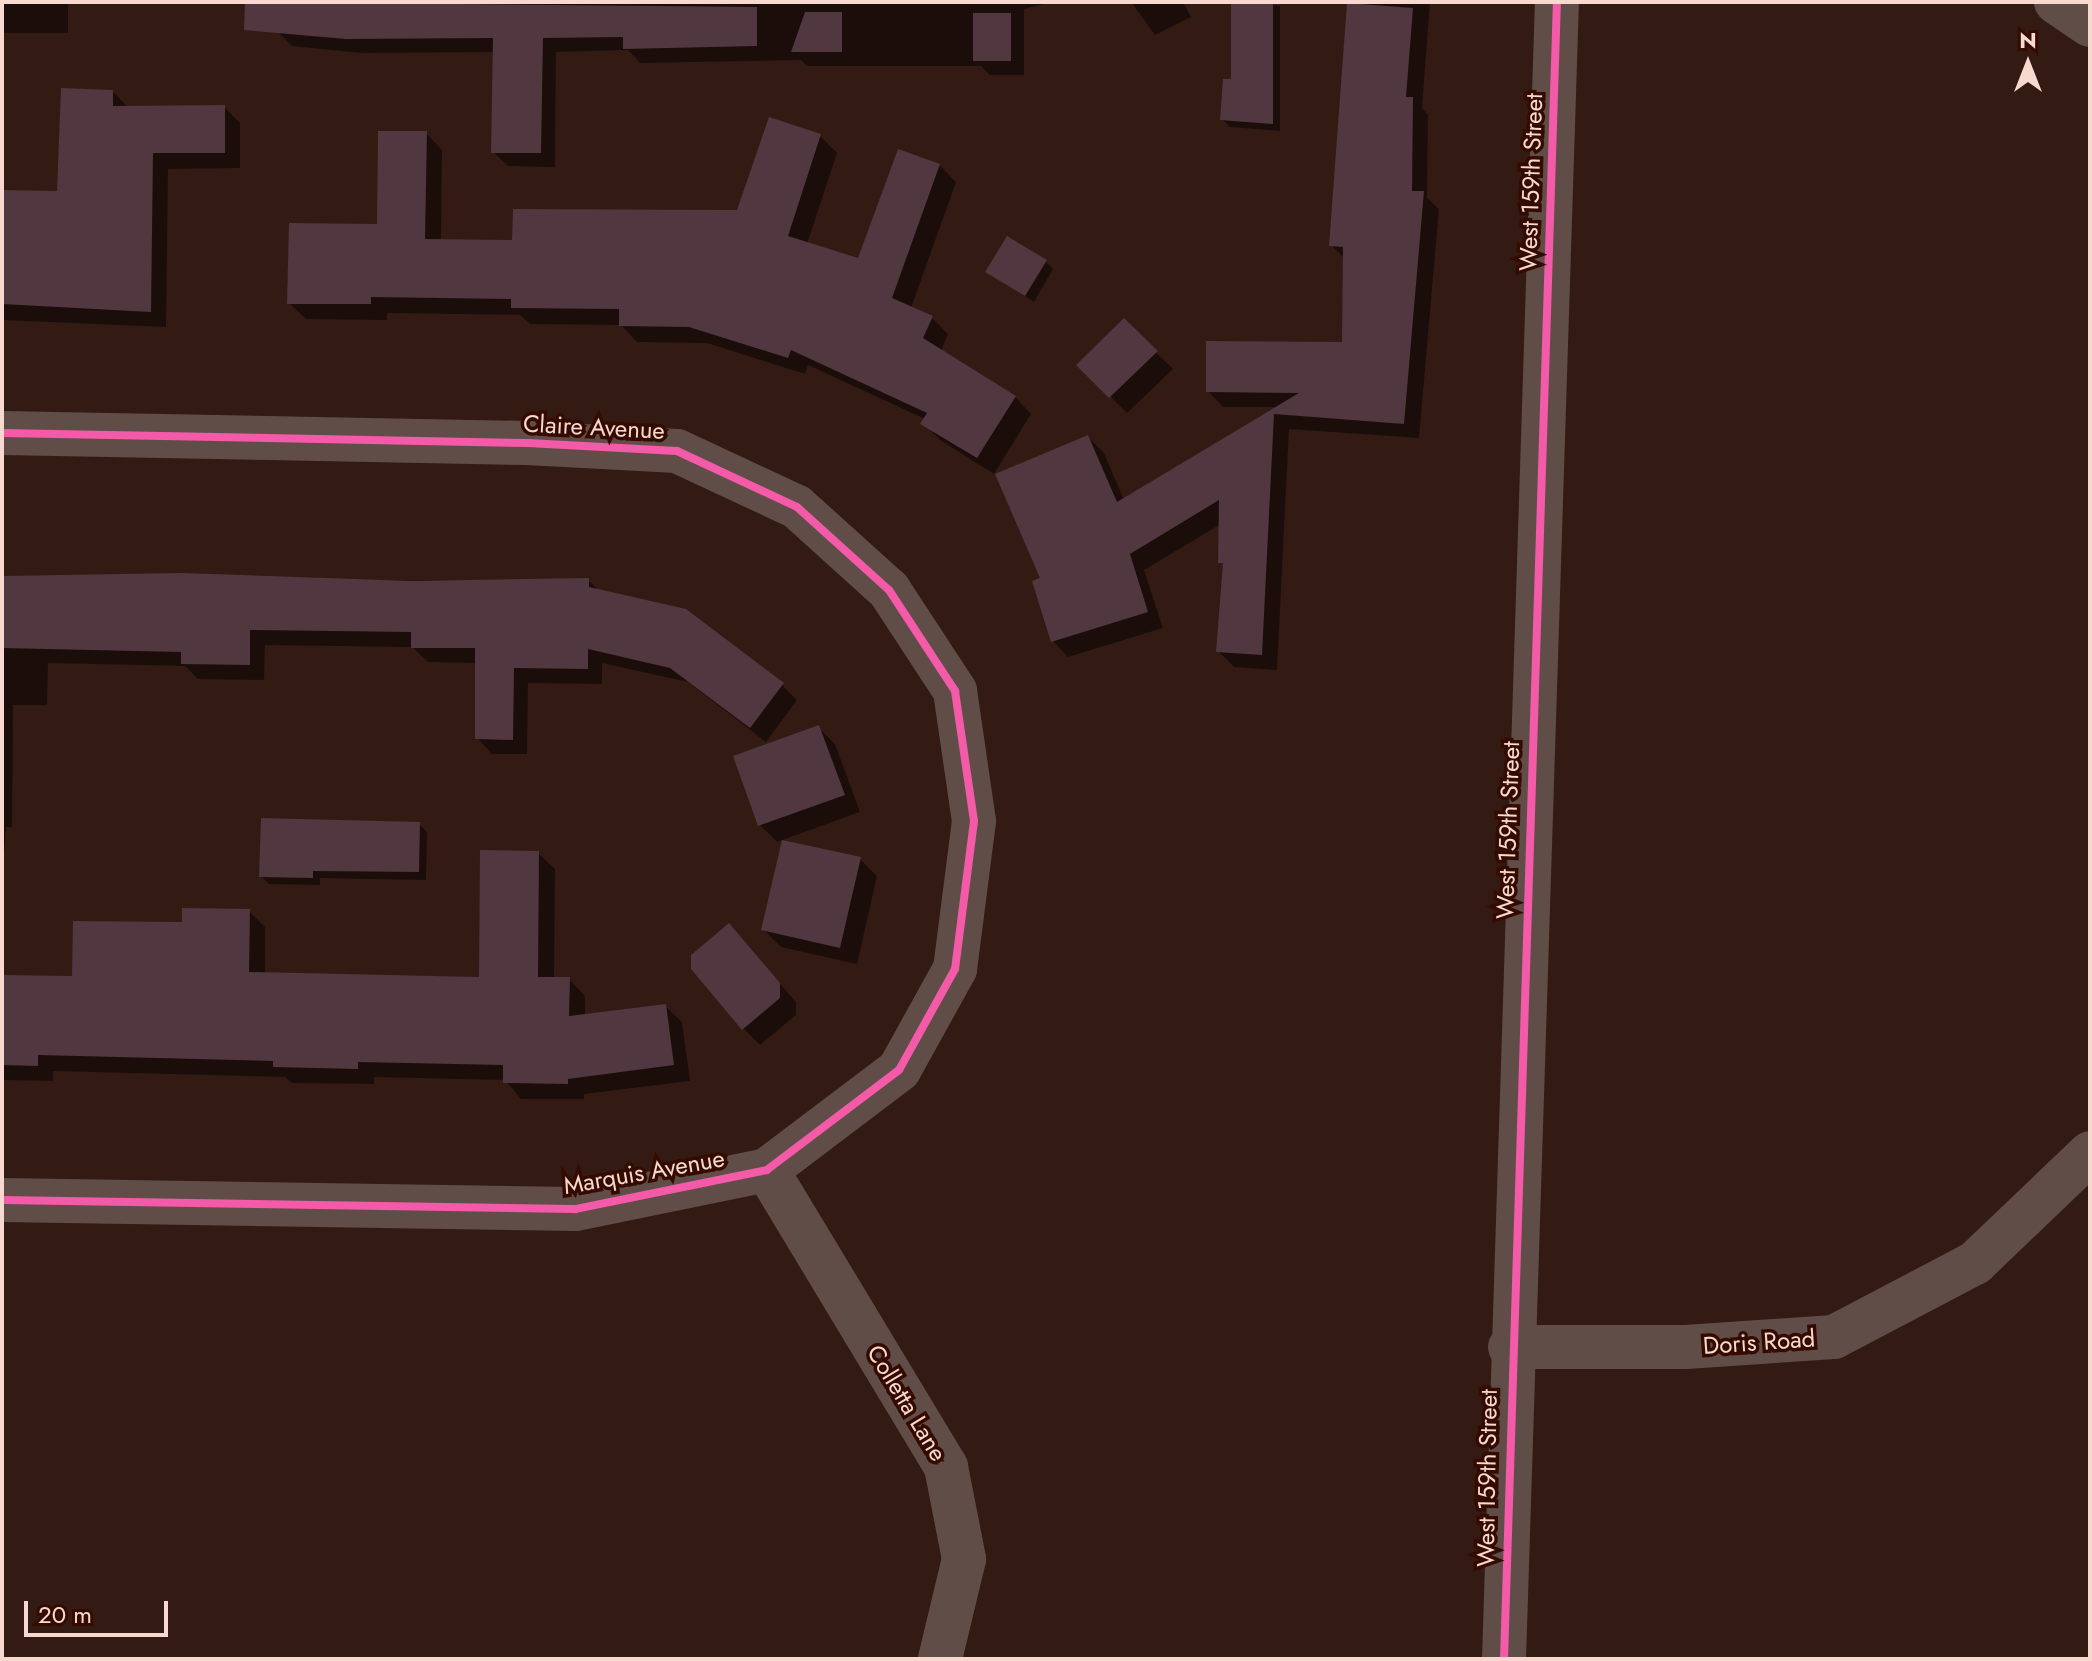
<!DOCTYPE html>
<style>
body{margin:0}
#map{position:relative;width:2092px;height:1661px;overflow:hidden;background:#331b14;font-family:Jost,sans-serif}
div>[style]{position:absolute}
.shadow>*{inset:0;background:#0007}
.building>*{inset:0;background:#51373f}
.street>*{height:44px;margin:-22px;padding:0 22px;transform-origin:22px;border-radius:22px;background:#604d48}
.secondary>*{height:44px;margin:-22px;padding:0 22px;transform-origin:22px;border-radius:22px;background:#604d48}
.cycleway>*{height:8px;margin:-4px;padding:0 4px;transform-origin:4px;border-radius:4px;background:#f35aa7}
span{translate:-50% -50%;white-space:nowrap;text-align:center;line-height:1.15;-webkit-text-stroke:7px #350b00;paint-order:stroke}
.street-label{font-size:24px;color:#f7d9d0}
.frame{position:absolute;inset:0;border:4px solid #f7d9d0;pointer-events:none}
.north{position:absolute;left:1988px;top:24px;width:80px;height:80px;-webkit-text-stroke:6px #350b00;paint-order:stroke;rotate:0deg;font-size:22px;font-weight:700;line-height:32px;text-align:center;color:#f7d9d0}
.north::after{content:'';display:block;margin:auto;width:28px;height:36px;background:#f7d9d0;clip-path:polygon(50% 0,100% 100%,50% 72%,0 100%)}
.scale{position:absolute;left:24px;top:1601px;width:144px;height:36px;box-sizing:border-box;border:4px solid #f7d9d0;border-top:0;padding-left:10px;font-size:24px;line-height:28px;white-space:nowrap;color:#f7d9d0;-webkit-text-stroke:6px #350b00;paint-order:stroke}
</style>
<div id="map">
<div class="shadow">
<div style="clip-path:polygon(2px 2px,68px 2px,68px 33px,2px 33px)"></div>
<div style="clip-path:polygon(280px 2px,1052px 2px,1024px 9px,1024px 75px,990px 75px,981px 66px,807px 66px,801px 60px,640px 63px,628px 50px,556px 52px,555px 167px,508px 166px,493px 152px,494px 52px,361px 53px,292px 46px,278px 32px)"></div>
<div style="clip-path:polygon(1131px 2px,1183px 2px,1191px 17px,1155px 35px)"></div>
<div style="clip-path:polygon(1233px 2px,1280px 6px,1280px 131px,1230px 127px,1222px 119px,1233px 81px)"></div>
<div style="clip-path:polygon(1349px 2px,1430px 2px,1422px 108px,1428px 115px,1427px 198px,1439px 209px,1419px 438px,1289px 429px,1277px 670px,1234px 667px,1218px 651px,1225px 566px,1221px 524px,1144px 570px,1163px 628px,1068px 657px,1053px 641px,1043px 579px,1088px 437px,1104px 453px,1124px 500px,1278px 407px,1223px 407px,1208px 391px,1344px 344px,1345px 259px,1331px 245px)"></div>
<div style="clip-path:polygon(113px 92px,129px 108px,224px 107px,240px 123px,240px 168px,168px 169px,166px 327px,2px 320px,2px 192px,59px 193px)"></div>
<div style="clip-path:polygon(426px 133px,442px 150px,441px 241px,514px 242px,738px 212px,820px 136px,837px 153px,807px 244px,859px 260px,939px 165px,956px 182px,911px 308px,932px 318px,948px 334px,941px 351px,1015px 397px,1031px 414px,994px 474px,940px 440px,923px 423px,925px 419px,808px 365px,805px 374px,707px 343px,637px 342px,621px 325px,530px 324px,520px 315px,387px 313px,387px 320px,306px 319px,289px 303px,379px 226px)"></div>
<div style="clip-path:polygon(1045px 261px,1053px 269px,1034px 302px,988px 271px)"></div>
<div style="clip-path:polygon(1124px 321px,1173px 369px,1127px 413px,1079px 365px)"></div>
<div style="clip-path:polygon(588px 580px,600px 591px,782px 685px,797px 700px,766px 742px,688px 682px,602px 663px,602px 684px,528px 683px,527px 754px,492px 754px,477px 738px,477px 663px,428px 662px,412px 647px,265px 645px,264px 680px,198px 679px,185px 666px,48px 663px,47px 705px,13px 705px,12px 827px,6px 827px,2px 884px,2px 581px)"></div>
<div style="clip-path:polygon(818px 727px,835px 744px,860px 812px,777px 842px,760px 825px,736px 758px)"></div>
<div style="clip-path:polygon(419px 824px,427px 832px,426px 880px,320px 878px,320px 885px,269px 884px,261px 876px)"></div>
<div style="clip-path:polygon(538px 853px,555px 869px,554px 979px,569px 979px,585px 996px,585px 1016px,665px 1006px,682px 1022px,690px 1081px,584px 1094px,584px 1099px,521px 1099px,505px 1080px,374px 1077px,374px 1084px,292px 1083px,285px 1077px,53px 1071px,53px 1081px,2px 1080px,2px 976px,74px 978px,184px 924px,249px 911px,265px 927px,265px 974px,481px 980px)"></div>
<div style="clip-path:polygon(860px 859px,877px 876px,857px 964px,781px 947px,764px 930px)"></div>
<div style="clip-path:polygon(729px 925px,796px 1002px,796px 1015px,760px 1045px,743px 1028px)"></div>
</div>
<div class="building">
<div style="clip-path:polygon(245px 2px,757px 7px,757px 46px,623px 49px,623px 37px,543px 38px,541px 153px,491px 153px,493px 38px,346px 39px,244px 30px)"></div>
<div style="clip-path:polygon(1231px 2px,1273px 2px,1273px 124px,1220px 120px,1223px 79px,1231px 79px)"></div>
<div style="clip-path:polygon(1347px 3px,1413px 8px,1406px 97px,1413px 97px,1412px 191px,1424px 191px,1404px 424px,1274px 414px,1262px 655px,1216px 652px,1223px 563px,1218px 563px,1219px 500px,1130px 554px,1148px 612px,1051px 642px,1032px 581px,1040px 578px,995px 474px,1088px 435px,1117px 502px,1299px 393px,1206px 392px,1206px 341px,1342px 342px,1343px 247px,1329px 246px)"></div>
<div style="clip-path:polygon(805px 12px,842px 12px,842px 52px,791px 52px)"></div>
<div style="clip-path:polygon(973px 13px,1011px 13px,1011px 61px,973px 61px)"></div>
<div style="clip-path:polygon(61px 88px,113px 90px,113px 106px,225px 105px,225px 153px,153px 153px,151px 312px,2px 304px,2px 190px,57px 191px)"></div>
<div style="clip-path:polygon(769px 117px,821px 134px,788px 236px,858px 258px,898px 149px,940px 164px,892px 298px,933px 316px,923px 338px,1016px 396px,977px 458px,920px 424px,927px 413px,791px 350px,788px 358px,689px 327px,619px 326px,619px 309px,511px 308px,511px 299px,371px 297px,371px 304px,287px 304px,289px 223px,377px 224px,378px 131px,427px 131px,425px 239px,512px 240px,513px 209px,737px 210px)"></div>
<div style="clip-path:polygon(1007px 236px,1047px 260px,1025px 296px,985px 272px)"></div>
<div style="clip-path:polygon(1124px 318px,1158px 351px,1109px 398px,1076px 365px)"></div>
<div style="clip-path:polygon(182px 573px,412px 581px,589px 578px,589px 587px,686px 609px,784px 683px,750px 728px,670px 668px,588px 649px,588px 669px,514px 668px,513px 740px,475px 739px,475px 648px,411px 648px,411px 632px,250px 630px,250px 665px,181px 664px,181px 652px,2px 648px,2px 576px)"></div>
<div style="clip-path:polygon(819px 725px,845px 795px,758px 826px,733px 756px)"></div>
<div style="clip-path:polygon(261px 818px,420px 822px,419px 872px,313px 871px,313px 878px,259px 877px)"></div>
<div style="clip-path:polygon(782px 840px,861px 857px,840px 948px,761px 930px)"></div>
<div style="clip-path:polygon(480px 850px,539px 851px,538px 977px,570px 977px,569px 1016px,666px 1004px,674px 1065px,568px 1079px,568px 1084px,503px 1083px,503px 1065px,358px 1062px,358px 1069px,273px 1067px,273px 1061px,38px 1055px,38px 1066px,2px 1065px,2px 975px,72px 976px,73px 921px,182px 922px,182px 908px,250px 909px,249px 972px,479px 977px)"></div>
<div style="clip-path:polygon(729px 923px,780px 983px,780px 998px,742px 1030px,691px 969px,691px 955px)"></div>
</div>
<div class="street">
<div style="left:2px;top:433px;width:526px;rotate:1.09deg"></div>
<div style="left:528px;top:443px;width:149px;rotate:3.1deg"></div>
<div style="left:677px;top:451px;width:132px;rotate:25deg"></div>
<div style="left:797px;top:507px;width:124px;rotate:42.1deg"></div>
<div style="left:889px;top:590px;width:121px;rotate:56.8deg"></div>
<div style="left:955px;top:691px;width:131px;rotate:81.7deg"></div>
<div style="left:974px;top:821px;width:149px;rotate:97.3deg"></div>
<div style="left:955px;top:969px;width:115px;rotate:119deg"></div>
<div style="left:899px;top:1070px;width:166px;rotate:142.9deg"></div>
<div style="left:767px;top:1170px;width:196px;rotate:168.5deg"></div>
<div style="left:575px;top:1209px;width:573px;rotate:-179.1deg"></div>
<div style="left:767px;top:1170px;width:347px;rotate:58.9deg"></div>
<div style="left:946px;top:1467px;width:94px;rotate:78.9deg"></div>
<div style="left:964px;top:1559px;width:103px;rotate:103.5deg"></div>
<div style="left:1510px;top:1347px;width:176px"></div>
<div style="left:1686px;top:1347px;width:148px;rotate:-3.9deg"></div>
<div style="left:1834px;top:1337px;width:159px;rotate:-27.7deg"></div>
<div style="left:1975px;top:1263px;width:159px;rotate:-43.7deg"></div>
<div style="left:1504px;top:1659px;width:1658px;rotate:-88.17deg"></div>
</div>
<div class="secondary">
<div style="left:2056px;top:2px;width:41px;rotate:34.1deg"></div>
</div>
<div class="cycleway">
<div style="left:2px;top:433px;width:526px;rotate:1.09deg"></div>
<div style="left:528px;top:443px;width:149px;rotate:3.1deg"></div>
<div style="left:677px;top:451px;width:132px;rotate:25deg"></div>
<div style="left:797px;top:507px;width:124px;rotate:42.1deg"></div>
<div style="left:889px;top:590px;width:121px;rotate:56.8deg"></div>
<div style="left:955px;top:691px;width:131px;rotate:81.7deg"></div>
<div style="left:974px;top:821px;width:149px;rotate:97.3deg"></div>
<div style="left:955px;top:969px;width:115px;rotate:119deg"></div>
<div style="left:899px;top:1070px;width:166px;rotate:142.9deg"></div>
<div style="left:767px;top:1170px;width:196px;rotate:168.5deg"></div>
<div style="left:575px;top:1209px;width:573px;rotate:-179.1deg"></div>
<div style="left:1504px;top:1659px;width:1658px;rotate:-88.17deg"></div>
</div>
<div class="street-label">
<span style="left:1531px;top:182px;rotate:-88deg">West 159th Street</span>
<span style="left:594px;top:427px;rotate:3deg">Claire Avenue</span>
<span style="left:1508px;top:830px;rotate:-88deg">West 159th Street</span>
<span style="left:644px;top:1172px;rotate:-10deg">Marquis Avenue</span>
<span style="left:1759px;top:1342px;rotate:-4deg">Doris Road</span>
<span style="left:907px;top:1403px;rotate:59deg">Colletta Lane</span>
<span style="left:1487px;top:1478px;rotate:-89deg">West 159th Street</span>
</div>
<div class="frame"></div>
<div class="north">N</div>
<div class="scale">20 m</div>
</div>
